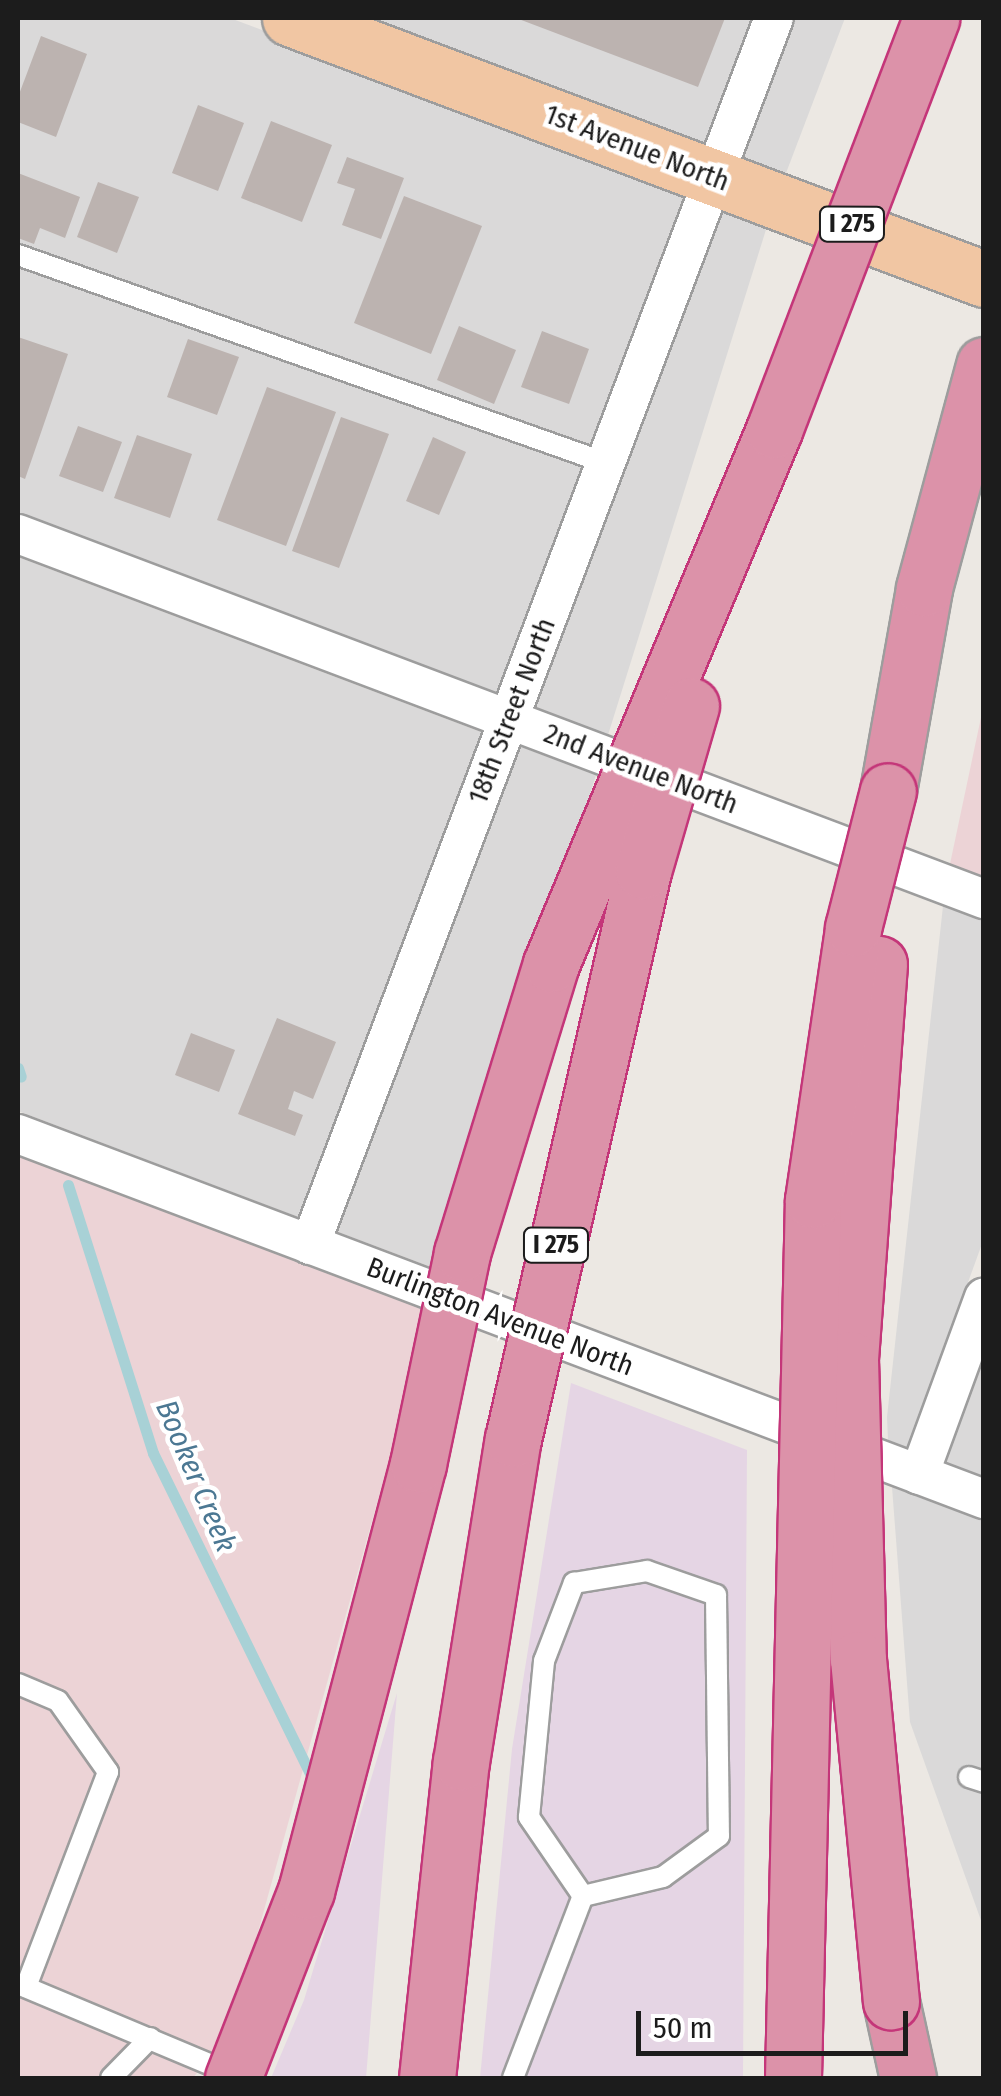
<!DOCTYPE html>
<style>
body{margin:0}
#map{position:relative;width:1001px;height:2096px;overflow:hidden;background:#ece8e3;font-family:"Fira Sans Condensed",sans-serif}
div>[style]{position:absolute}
.residential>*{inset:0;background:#dad9d9}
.commercial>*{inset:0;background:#ecd3d6}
.industrial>*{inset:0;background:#e5d5e4}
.stream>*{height:11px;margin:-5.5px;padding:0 5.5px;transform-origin:5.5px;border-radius:5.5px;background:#a8d1d6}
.building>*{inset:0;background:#bcb3b0}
.roads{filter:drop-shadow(2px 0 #9d9d9d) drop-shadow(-2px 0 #9d9d9d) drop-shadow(0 2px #9d9d9d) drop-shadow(0 -2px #9d9d9d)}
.lane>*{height:20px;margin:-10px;padding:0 10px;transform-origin:10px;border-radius:10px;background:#fff}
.street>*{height:38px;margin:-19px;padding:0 19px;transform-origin:19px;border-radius:19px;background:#fff}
.primary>*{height:55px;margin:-27.5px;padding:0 27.5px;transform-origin:27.5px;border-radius:27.5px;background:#f1c6a3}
.highway>*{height:55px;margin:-27.5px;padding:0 27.5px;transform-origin:27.5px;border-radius:27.5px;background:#dc92a9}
.bridges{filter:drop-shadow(2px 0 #c43679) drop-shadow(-2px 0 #c43679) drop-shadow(0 2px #c43679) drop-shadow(0 -2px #c43679)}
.highway-bridge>*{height:55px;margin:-27.5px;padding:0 27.5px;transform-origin:27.5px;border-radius:27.5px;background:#dc92a9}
span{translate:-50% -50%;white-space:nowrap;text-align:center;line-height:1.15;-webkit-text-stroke:9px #fff;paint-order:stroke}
.shield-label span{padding:2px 8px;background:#fff;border:2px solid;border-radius:8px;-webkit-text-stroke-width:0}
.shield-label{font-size:25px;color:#1c1c1c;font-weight:700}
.street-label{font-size:28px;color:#1c1c1c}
.water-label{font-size:30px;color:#4c7893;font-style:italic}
.frame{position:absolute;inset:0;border:20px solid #1c1c1c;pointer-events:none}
.scale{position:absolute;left:636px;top:2011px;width:272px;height:45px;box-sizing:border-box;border:5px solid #1c1c1c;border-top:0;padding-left:12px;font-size:30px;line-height:35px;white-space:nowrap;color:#1c1c1c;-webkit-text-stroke:8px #fff;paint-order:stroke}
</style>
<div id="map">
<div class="residential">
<div style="clip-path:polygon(18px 18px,230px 18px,688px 190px,498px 693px,18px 512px)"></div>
<div style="clip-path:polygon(349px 18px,753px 18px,703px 151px)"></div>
<div style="clip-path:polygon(794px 18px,845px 18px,783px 181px,738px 164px)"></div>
<div style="clip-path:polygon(723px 204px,769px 220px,608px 735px,533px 706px)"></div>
<div style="clip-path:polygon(18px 557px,484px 733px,300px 1218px,18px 1111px)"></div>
<div style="clip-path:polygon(519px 746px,596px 775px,439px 1270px,335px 1231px)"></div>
<div style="clip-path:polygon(943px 906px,983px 921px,983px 1241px,908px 1448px,888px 1440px,887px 1417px)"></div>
<div style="clip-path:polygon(983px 1351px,983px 1476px,943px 1461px)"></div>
<div style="clip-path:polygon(892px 1487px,983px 1521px,983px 1926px,910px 1722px)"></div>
</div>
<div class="commercial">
<div style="clip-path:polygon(983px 708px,983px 876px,950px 864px)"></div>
<div style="clip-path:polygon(18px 1156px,430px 1312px,231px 2029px,193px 2078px,18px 2078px)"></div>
</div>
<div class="industrial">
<div style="clip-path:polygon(571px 1383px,747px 1450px,743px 2078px,480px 2078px,512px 1749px)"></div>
<div style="clip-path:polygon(397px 1693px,366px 2078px,271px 2078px,304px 2000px)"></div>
</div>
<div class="stream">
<div style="left:18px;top:1068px;width:9px;rotate:72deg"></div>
<div style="left:68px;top:1185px;width:281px;rotate:72.4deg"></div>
<div style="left:153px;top:1453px;width:357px;rotate:63.9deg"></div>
</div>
<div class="building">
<div style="clip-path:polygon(516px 18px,725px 18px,698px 87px)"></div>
<div style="clip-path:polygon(41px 36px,87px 54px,56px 137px,18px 122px,18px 97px)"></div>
<div style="clip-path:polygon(198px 105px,244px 123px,218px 191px,172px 173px)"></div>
<div style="clip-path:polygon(271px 121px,332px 145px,302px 222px,241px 198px)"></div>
<div style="clip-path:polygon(347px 157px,404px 178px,381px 239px,342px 225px,355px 189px,337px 183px)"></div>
<div style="clip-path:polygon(18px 173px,80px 197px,65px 238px,40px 228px,34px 244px,18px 238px)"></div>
<div style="clip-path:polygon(98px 182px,139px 197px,117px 253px,77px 237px)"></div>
<div style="clip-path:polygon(404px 196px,482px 226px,431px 354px,354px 323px)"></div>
<div style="clip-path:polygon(459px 326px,516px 350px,494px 404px,437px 380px)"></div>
<div style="clip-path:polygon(542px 331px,589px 349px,569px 404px,521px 387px)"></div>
<div style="clip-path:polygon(18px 337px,68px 354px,25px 479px,18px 476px)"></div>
<div style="clip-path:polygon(188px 339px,239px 357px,217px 415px,167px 397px)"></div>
<div style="clip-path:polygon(267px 387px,336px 412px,286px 546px,217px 520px)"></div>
<div style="clip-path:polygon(341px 417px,389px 434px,339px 568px,292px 551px)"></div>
<div style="clip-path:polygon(78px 426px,122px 442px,103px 492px,59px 476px)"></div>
<div style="clip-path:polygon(137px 435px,192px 454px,170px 518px,114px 498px)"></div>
<div style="clip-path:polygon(433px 437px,466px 452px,439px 515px,406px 501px)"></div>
<div style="clip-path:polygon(277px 1018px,336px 1042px,313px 1099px,294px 1091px,288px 1109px,303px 1115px,295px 1136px,238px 1114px)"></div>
<div style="clip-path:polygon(191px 1033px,235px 1050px,219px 1092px,175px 1075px)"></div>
</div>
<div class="roads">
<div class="lane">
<div style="left:18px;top:255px;width:624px;rotate:19.48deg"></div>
<div style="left:647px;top:1571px;width:73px;rotate:19.2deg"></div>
<div style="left:716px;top:1595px;width:241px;rotate:89.3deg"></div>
<div style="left:719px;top:1836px;width:69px;rotate:143.8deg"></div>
<div style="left:663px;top:1877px;width:82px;rotate:166.6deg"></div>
<div style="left:583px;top:1896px;width:96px;rotate:-124.4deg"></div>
<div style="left:529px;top:1817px;width:157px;rotate:-84.5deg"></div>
<div style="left:544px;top:1661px;width:84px;rotate:-69deg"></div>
<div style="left:574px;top:1583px;width:74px;rotate:-9.3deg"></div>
<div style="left:18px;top:1684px;width:43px;rotate:23deg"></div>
<div style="left:58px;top:1701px;width:87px;rotate:54.8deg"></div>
<div style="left:108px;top:1772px;width:230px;rotate:110.9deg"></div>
<div style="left:969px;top:1777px;width:16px;rotate:18deg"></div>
<div style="left:18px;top:1984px;width:233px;rotate:22.7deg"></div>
<div style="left:111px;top:2078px;width:56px;rotate:-45.7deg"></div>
<div style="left:513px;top:2078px;width:195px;rotate:-69deg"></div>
</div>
<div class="street">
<div style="left:18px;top:534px;width:1033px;rotate:20.7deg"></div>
<div style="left:18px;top:1134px;width:1033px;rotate:20.7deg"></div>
<div style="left:310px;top:1245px;width:1312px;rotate:-69.29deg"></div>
<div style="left:919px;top:1475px;width:189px;rotate:-69.9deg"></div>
</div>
<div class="primary">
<div style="left:290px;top:18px;width:741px;rotate:20.61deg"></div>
</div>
<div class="highway">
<div style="left:888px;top:791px;width:206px;rotate:-79.9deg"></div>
<div style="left:924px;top:588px;width:231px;rotate:-74.9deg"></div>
<div style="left:891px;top:2001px;width:79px;rotate:77.6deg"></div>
</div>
</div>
<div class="bridges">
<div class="highway-bridge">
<div style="left:879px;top:964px;width:396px;rotate:94.2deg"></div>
<div style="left:850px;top:1359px;width:300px;rotate:88.5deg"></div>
<div style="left:858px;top:1659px;width:344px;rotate:84.5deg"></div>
<div style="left:233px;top:2078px;width:201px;rotate:-68.7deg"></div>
<div style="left:306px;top:1891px;width:441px;rotate:-75.3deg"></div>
<div style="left:418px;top:1464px;width:216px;rotate:-78.2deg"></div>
<div style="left:462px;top:1253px;width:302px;rotate:-72.9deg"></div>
<div style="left:551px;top:964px;width:579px;rotate:-67.33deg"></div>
<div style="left:774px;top:430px;width:441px;rotate:-69.1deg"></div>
<div style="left:427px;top:2078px;width:318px;rotate:-83.9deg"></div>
<div style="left:461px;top:1762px;width:327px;rotate:-80.9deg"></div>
<div style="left:513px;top:1439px;width:583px;rotate:-77.11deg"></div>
<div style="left:643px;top:871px;width:172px;rotate:-73.8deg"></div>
<div style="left:793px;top:2078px;width:878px;rotate:-88.7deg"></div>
<div style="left:813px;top:1200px;width:275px;rotate:-81.6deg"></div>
<div style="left:853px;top:928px;width:141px;rotate:-75.7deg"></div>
</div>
</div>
<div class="shield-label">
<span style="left:852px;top:224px">I 275</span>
<span style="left:556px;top:1245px">I 275</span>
</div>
<div class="street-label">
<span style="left:637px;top:148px;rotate:21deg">1st Avenue North</span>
<span style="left:512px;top:711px;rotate:-69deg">18th Street North</span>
<span style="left:641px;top:769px;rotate:21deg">2nd Avenue North</span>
<span style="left:500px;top:1317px;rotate:21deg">Burlington Avenue North</span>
</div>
<div class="water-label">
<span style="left:196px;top:1476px;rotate:67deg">Booker Creek</span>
</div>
<div class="frame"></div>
<div class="scale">50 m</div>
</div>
